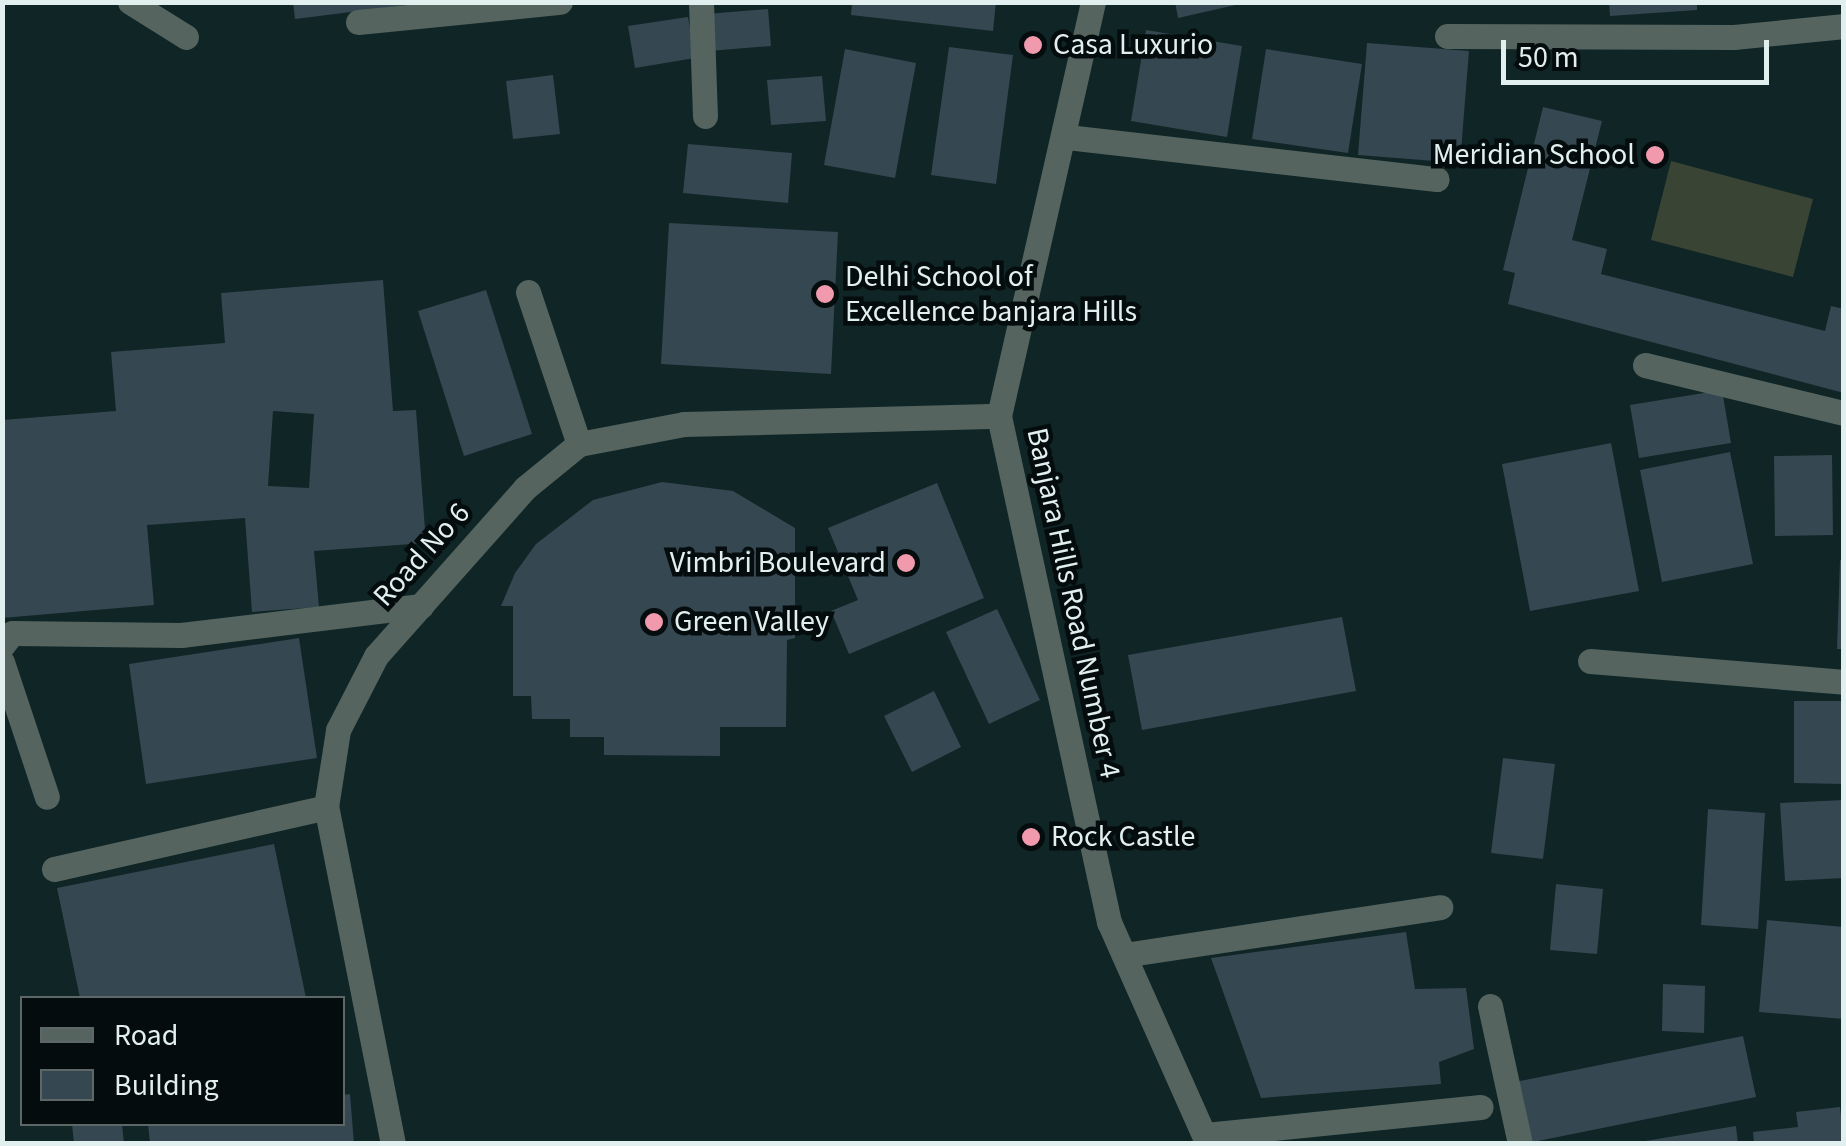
<!DOCTYPE html>
<style>
body{margin:0}
#map{position:relative;width:1846px;height:1146px;overflow:hidden;background:#0f2526;font-family:"Source Sans 3",sans-serif}
div>[style]{position:absolute}
.green>*{inset:0;background:#394434}
.building>*{inset:0;background:#354751}
.minor>*{height:25px;margin:-12.5px;padding:0 12.5px;transform-origin:12.5px;border-radius:12.5px;background:#55645e}
.dots>*{width:28px;height:28px;translate:-50% -50%;box-sizing:border-box;border:5px solid #050c0d;border-radius:50%}
span{translate:-50% -50%;white-space:nowrap;text-align:center;line-height:1.15;-webkit-text-stroke:9px #050c0d;paint-order:stroke}
.poi-label{font-size:30px;color:#e2efef}
.left{translate:0 -50%;text-align:left}
.right{translate:-100% -50%;text-align:right}
.street-label{font-size:30px;color:#e2efef}
.frame{position:absolute;inset:0;border:5px solid #e2efef;pointer-events:none}
.legend{position:absolute;left:20px;top:996px;width:325px;height:130px;box-sizing:border-box;background:#050c0d;border:2px solid #5d6767;margin:0;padding:12px 18px;list-style:none;font-size:30px;color:#e2efef}
.legend li{display:flex;align-items:center;gap:20px;height:50px}
.legend b{width:50px;border:2px solid #5d6767}
.scale{position:absolute;left:1501px;top:40px;width:268px;height:45px;box-sizing:border-box;border:5px solid #e2efef;border-top:0;padding-left:12px;font-size:30px;line-height:35px;white-space:nowrap;color:#e2efef;-webkit-text-stroke:8px #050c0d;paint-order:stroke}
</style>
<div id="map">
<div class="green">
<div style="clip-path:polygon(1671px 161px,1813px 199px,1793px 277px,1651px 240px)"></div>
</div>
<div class="building">
<div style="clip-path:polygon(293px 2px,407px 2px,407px 5px,295px 19px)"></div>
<div style="clip-path:polygon(852px 2px,996px 2px,993px 31px,851px 15px)"></div>
<div style="clip-path:polygon(1175px 2px,1240px 2px,1240px 4px,1178px 18px)"></div>
<div style="clip-path:polygon(1609px 2px,1697px 2px,1697px 10px,1610px 16px)"></div>
<div style="clip-path:polygon(768px 9px,771px 46px,709px 51px,706px 14px)"></div>
<div style="clip-path:polygon(688px 17px,695px 58px,635px 68px,628px 26px)"></div>
<div style="clip-path:polygon(1146px 30px,1242px 46px,1227px 137px,1131px 121px)"></div>
<div style="clip-path:polygon(1367px 43px,1469px 51px,1460px 163px,1358px 155px)"></div>
<div style="clip-path:polygon(949px 47px,1013px 55px,996px 184px,931px 175px)"></div>
<div style="clip-path:polygon(845px 49px,916px 63px,895px 178px,824px 165px)"></div>
<div style="clip-path:polygon(1266px 49px,1362px 64px,1348px 153px,1252px 139px)"></div>
<div style="clip-path:polygon(553px 75px,560px 134px,513px 139px,506px 81px)"></div>
<div style="clip-path:polygon(822px 76px,826px 121px,771px 125px,767px 80px)"></div>
<div style="clip-path:polygon(1543px 107px,1602px 121px,1572px 240px,1607px 249px,1601px 274px,1825px 331px,1831px 306px,1844px 309px,1844px 393px,1508px 304px,1515px 273px,1503px 270px)"></div>
<div style="clip-path:polygon(688px 144px,792px 153px,788px 203px,683px 193px)"></div>
<div style="clip-path:polygon(669px 223px,838px 232px,831px 374px,661px 364px)"></div>
<div style="clip-path:polygon(evenodd,383px 280px,393px 411px,416px 410px,426px 543px,314px 551px,319px 607px,252px 612px,245px 518px,147px 525px,154px 605px,2px 618px,2px 420px,116px 411px,111px 352px,225px 343px,221px 293px,383px 280px,273px 411px,314px 414px,309px 488px,268px 486px,273px 411px)"></div>
<div style="clip-path:polygon(486px 290px,532px 434px,464px 456px,418px 311px)"></div>
<div style="clip-path:polygon(1722px 390px,1731px 443px,1639px 458px,1630px 405px)"></div>
<div style="clip-path:polygon(1611px 443px,1639px 591px,1530px 611px,1502px 464px)"></div>
<div style="clip-path:polygon(1730px 452px,1753px 564px,1662px 582px,1640px 470px)"></div>
<div style="clip-path:polygon(1832px 455px,1833px 535px,1775px 536px,1774px 456px)"></div>
<div style="clip-path:polygon(662px 482px,733px 491px,795px 528px,795px 638px,787px 640px,786px 727px,720px 727px,720px 756px,604px 755px,604px 737px,570px 737px,570px 719px,532px 719px,531px 696px,513px 696px,513px 606px,501px 606px,515px 573px,536px 544px,593px 500px)"></div>
<div style="clip-path:polygon(937px 483px,984px 598px,849px 654px,831px 611px,858px 600px,828px 528px)"></div>
<div style="clip-path:polygon(1840px 560px,1844px 560px,1844px 649px,1837px 649px)"></div>
<div style="clip-path:polygon(997px 609px,1040px 700px,989px 724px,946px 632px)"></div>
<div style="clip-path:polygon(1342px 617px,1356px 691px,1142px 730px,1128px 655px)"></div>
<div style="clip-path:polygon(299px 638px,317px 758px,146px 784px,129px 664px)"></div>
<div style="clip-path:polygon(934px 691px,961px 747px,912px 772px,884px 716px)"></div>
<div style="clip-path:polygon(1794px 701px,1844px 701px,1844px 784px,1794px 783px)"></div>
<div style="clip-path:polygon(1503px 758px,1555px 764px,1543px 859px,1491px 853px)"></div>
<div style="clip-path:polygon(1844px 800px,1844px 878px,1785px 881px,1780px 803px)"></div>
<div style="clip-path:polygon(1708px 809px,1765px 813px,1758px 929px,1701px 925px)"></div>
<div style="clip-path:polygon(274px 844px,306px 998px,80px 998px,57px 888px)"></div>
<div style="clip-path:polygon(1556px 884px,1603px 889px,1597px 954px,1550px 950px)"></div>
<div style="clip-path:polygon(1767px 920px,1844px 927px,1844px 1019px,1759px 1012px)"></div>
<div style="clip-path:polygon(1406px 932px,1415px 989px,1466px 988px,1474px 1049px,1439px 1062px,1441px 1084px,1261px 1098px,1211px 958px)"></div>
<div style="clip-path:polygon(1663px 984px,1705px 986px,1704px 1033px,1662px 1031px)"></div>
<div style="clip-path:polygon(1743px 1036px,1756px 1097px,1528px 1143px,1515px 1082px)"></div>
<div style="clip-path:polygon(350px 1094px,354px 1144px,150px 1144px,148px 1124px,342px 1124px,342px 1095px)"></div>
<div style="clip-path:polygon(1840px 1107px,1844px 1144px,1754px 1144px,1753px 1132px,1798px 1127px,1796px 1112px)"></div>
<div style="clip-path:polygon(72px 1124px,122px 1124px,124px 1144px,74px 1144px)"></div>
<div style="clip-path:polygon(1736px 1126px,1738px 1144px,1645px 1144px,1645px 1141px)"></div>
</div>
<div class="minor">
<div style="left:130px;top:2px;width:66px;rotate:32deg"></div>
<div style="left:701px;top:2px;width:114px;rotate:88deg"></div>
<div style="left:1093px;top:2px;width:425px;rotate:102.8deg"></div>
<div style="left:999px;top:416px;width:518px;rotate:77.74deg"></div>
<div style="left:1109px;top:922px;width:243px;rotate:66deg"></div>
<div style="left:358px;top:22px;width:203px;rotate:-5.7deg"></div>
<div style="left:1447px;top:36px;width:287px;rotate:0.2deg"></div>
<div style="left:1734px;top:37px;width:111px;rotate:-5.7deg"></div>
<div style="left:1067px;top:137px;width:372px;rotate:6.5deg"></div>
<div style="left:528px;top:292px;width:160px;rotate:71.5deg"></div>
<div style="left:1645px;top:365px;width:205px;rotate:13.6deg"></div>
<div style="left:2px;top:646px;width:16px;rotate:-52deg"></div>
<div style="left:12px;top:633px;width:169px;rotate:0.7deg"></div>
<div style="left:181px;top:635px;width:242px;rotate:-6.9deg"></div>
<div style="left:1590px;top:661px;width:255px;rotate:4.7deg"></div>
<div style="left:2px;top:662px;width:142px;rotate:71.6deg"></div>
<div style="left:54px;top:869px;width:279px;rotate:-12.8deg"></div>
<div style="left:1124px;top:955px;width:320px;rotate:-8.6deg"></div>
<div style="left:1490px;top:1006px;width:141px;rotate:77.7deg"></div>
<div style="left:1205px;top:1135px;width:277px;rotate:-5.8deg"></div>
<div style="left:393px;top:1144px;width:344px;rotate:-101.2deg"></div>
<div style="left:326px;top:807px;width:78px;rotate:-81.1deg"></div>
<div style="left:338px;top:730px;width:83px;rotate:-62.8deg"></div>
<div style="left:376px;top:656px;width:225px;rotate:-48.4deg"></div>
<div style="left:525px;top:488px;width:70px;rotate:-39.2deg"></div>
<div style="left:579px;top:444px;width:107px;rotate:-10.8deg"></div>
<div style="left:684px;top:424px;width:315px;rotate:-1.5deg"></div>
</div>
<div class="dots">
<div style="left:1033px;top:45px;background:#f29aad"></div>
<div style="left:1655px;top:155px;background:#f29aad"></div>
<div style="left:825px;top:294px;background:#f29aad"></div>
<div style="left:906px;top:563px;background:#f29aad"></div>
<div style="left:654px;top:622px;background:#f29aad"></div>
<div style="left:1031px;top:837px;background:#f29aad"></div>
</div>
<div class="poi-label">
<span class="left" style="left:1053px;top:45px">Casa Luxurio</span>
<span class="right" style="left:1635px;top:155px">Meridian School</span>
<span class="left" style="left:845px;top:294px">Delhi School of<br>Excellence banjara Hills</span>
<span class="right" style="left:886px;top:563px">Vimbri Boulevard</span>
<span class="left" style="left:674px;top:622px">Green Valley</span>
<span class="left" style="left:1051px;top:837px">Rock Castle</span>
</div>
<div class="street-label">
<span style="left:422px;top:555px;rotate:-48deg">Road No 6</span>
<span style="left:1073px;top:603px;rotate:78deg">Banjara Hills Road Number 4</span>
</div>
<div class="frame"></div>
<ul class="legend">
<li><b style="height:12px;background:#55645e"></b>Road</li>
<li><b style="height:28px;background:#354751"></b>Building</li>
</ul>
<div class="scale">50 m</div>
</div>
